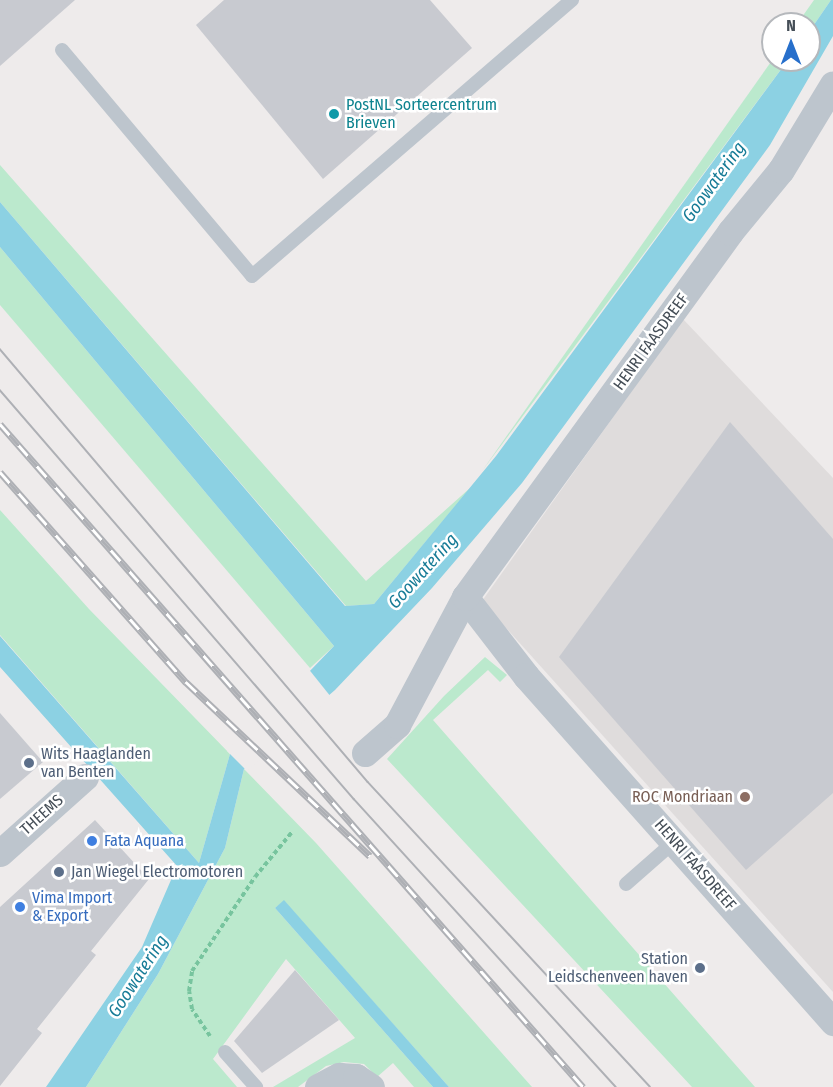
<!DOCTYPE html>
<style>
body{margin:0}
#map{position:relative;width:833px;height:1087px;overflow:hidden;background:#eeebeb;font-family:"Fira Sans Condensed",sans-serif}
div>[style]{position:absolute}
.education>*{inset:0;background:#dfdcdc}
.green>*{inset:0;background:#bbe9cd}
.water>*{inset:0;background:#8cd1e3}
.pier>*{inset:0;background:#eeebeb}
.building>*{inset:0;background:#c8cad0}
.path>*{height:4px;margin-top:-2px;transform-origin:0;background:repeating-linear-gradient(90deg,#77c49e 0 4.5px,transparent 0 7.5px)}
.service>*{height:14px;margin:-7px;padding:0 7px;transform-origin:7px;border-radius:7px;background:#bdc5cd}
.minor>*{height:27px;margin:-13.5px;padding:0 13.5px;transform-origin:13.5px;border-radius:13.5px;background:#bdc5cd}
.tram>*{height:1.5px;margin:-0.75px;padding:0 0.75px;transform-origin:0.75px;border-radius:0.75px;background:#aeb0b5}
.rail>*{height:7px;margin-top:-3.5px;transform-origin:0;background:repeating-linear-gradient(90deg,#fff 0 14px,#aeb0b5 0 28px);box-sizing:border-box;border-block:2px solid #aeb0b5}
.dots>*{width:16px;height:16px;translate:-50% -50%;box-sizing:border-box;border:3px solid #fff;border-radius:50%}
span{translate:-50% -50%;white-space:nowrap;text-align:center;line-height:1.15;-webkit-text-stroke:5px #fff;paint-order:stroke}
.culture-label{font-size:16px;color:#0d838f}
.left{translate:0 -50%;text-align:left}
.street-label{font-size:16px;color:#454e57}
.service-label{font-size:16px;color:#4e5e75}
.right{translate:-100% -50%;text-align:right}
.education-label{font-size:16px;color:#785e54}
.shop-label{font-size:16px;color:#366cbe}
.water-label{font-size:18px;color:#187c97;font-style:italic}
.north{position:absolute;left:761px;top:12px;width:60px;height:60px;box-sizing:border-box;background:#fff;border:2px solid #b5b8bc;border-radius:50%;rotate:0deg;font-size:16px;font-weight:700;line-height:24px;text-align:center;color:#454e57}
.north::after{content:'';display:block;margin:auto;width:21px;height:27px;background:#276fcb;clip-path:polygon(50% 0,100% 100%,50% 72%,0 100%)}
</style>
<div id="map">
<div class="education">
<div style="clip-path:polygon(683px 319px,833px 478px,833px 992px,482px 601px)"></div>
</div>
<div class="green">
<div style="clip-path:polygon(814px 0,831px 0,809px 32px,809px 24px,797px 24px)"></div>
<div style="clip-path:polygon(773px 59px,788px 60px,482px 471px)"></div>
<div style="clip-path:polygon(0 165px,366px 581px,470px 488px,374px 604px,346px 606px,0 202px)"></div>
<div style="clip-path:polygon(0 247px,334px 646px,310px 668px,0 305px)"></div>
<div style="clip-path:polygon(0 510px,89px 609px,230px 754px,199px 863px,0 635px)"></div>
<div style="clip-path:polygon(485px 657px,507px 675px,500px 682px,488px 670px,433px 720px,755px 1087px,692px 1087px,387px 759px,444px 696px)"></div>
<div style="clip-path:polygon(244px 769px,316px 843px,532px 1087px,449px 1087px,284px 901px,275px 908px,433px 1087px,414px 1087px,393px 1063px,377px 1077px,364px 1064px,344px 1062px,326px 1066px,298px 1087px,273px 1087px,355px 1038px,286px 959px,213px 1059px,237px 1087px,86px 1087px,158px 974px,225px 848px)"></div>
</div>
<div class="water">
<div style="clip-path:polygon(831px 0,833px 0,833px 36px,770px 145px,522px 483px,432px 588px,335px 690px,244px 769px,225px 848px,158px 974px,86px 1087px,46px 1087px,142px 947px,177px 866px,0 667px,0 636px,199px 863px,230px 754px,334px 646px,0 247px,0 202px,345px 606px,374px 604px,496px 456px,788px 60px,809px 60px,809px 32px)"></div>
<div style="clip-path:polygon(284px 900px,449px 1087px,433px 1087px,275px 908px)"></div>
</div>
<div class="pier">
<div style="clip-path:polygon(307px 667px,331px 697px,247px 771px,227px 751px)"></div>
</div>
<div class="building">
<div style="clip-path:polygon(0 0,75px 0,0 66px)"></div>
<div style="clip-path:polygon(224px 0,430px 0,472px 48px,323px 179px,196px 25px)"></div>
<div style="clip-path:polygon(730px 422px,833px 539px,833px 793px,746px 870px,559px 657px)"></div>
<div style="clip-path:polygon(0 713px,43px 762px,0 799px)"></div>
<div style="clip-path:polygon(95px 820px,149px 879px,91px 951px,96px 955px,37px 1029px,42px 1033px,0 1086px,0 907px)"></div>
<div style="clip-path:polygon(295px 970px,339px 1020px,262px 1073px,234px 1041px)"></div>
</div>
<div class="path">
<div style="left:210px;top:1036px;width:32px;rotate:-124deg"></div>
<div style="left:192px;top:1009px;width:18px;rotate:-99deg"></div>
<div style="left:189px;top:991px;width:20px;rotate:-81deg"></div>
<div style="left:192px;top:971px;width:113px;rotate:-56.2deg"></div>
<div style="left:255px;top:877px;width:58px;rotate:-50.6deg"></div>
</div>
<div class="service">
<div style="left:62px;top:50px;width:295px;rotate:49.9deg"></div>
<div style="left:252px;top:276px;width:423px;rotate:-40.8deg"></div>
<div style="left:626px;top:884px;width:64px;rotate:-41.2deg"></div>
<div style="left:225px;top:1052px;width:47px;rotate:48.5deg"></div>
</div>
<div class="minor">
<div style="left:465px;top:597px;width:100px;rotate:52.3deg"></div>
<div style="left:526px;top:676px;width:463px;rotate:48.4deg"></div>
<div style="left:365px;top:753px;width:43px;rotate:-41.2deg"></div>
<div style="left:397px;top:725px;width:145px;rotate:-62deg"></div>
<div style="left:465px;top:597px;width:451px;rotate:-54deg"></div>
<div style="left:730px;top:232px;width:80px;rotate:-50.6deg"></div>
<div style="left:781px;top:170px;width:100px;rotate:-58.8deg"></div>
<div style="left:0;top:853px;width:114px;rotate:-41.8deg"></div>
<div style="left:318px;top:1087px;width:24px;rotate:-28deg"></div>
<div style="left:339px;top:1076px;width:17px;rotate:3deg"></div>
<div style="left:356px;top:1077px;width:18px;rotate:34deg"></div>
</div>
<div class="tram">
<div style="left:0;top:349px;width:568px;rotate:49.64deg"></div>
<div style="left:368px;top:782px;width:415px;rotate:47.2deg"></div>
<div style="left:0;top:390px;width:541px;rotate:49.12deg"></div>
<div style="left:354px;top:799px;width:389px;rotate:47.7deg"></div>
</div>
<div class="rail">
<div style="left:0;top:424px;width:883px;rotate:48.67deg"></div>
<div style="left:0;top:472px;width:281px;rotate:48.5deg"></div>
<div style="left:186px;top:682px;width:253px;rotate:43.4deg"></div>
</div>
<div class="dots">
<div style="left:334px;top:114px;background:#0f9aa8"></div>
<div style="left:29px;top:763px;background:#5c6f8a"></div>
<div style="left:745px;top:797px;background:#8d6e63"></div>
<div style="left:92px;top:841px;background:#3f7fe0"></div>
<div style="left:59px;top:872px;background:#5c6f8a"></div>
<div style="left:20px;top:907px;background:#3f7fe0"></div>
<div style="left:700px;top:968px;background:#5c6f8a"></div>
</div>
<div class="culture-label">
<span class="left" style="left:346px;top:114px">PostNL Sorteercentrum<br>Brieven</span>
</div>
<div class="street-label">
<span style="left:651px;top:342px;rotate:-54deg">HENRI FAASDREEF</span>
<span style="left:42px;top:815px;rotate:-42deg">THEEMS</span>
<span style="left:695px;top:865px;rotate:49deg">HENRI FAASDREEF</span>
</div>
<div class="service-label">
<span class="left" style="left:41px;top:763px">Wits Haaglanden<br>van Benten</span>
<span class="left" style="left:71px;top:872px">Jan Wiegel Electromotoren</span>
<span class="right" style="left:688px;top:968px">Station<br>Leidschenveen haven</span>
</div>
<div class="education-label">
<span class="right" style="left:733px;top:797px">ROC Mondriaan</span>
</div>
<div class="shop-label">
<span class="left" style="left:104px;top:841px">Fata Aquana</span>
<span class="left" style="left:32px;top:907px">Vima Import<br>&amp; Export</span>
</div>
<div class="water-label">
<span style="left:714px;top:182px;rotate:-54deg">Goowatering</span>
<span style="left:423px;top:571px;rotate:-48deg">Goowatering</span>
<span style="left:138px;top:976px;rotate:-57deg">Goowatering</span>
</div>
<div class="north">N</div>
</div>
